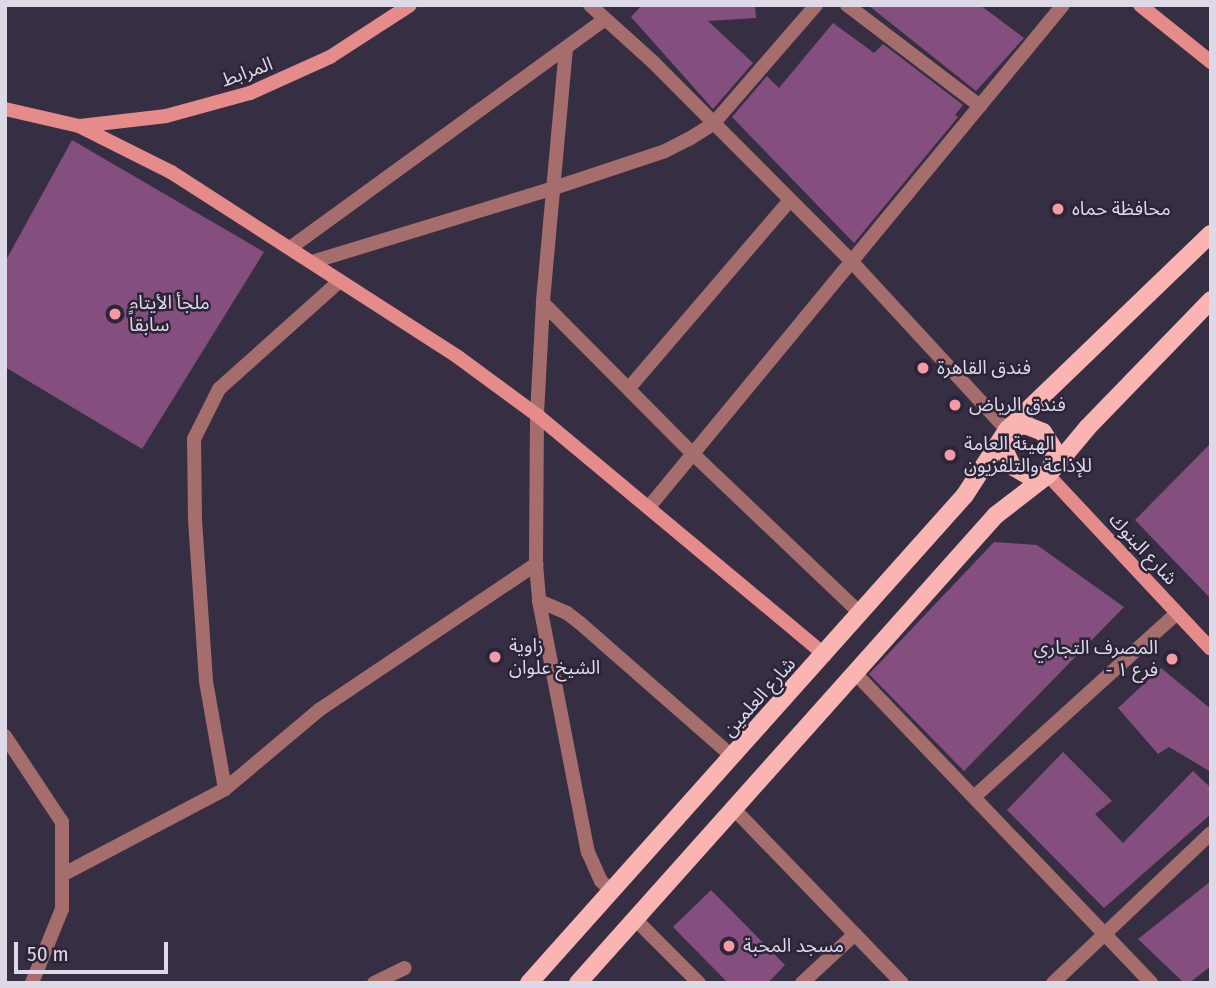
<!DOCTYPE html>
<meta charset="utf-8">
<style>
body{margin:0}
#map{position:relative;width:1216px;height:988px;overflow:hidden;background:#362f44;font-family:"Fira Sans Condensed","Noto Sans Arabic",sans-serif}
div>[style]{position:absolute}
.building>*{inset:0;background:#844e7e}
.street>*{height:14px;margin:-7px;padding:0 7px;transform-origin:7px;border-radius:7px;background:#a56d6b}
.secondary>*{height:14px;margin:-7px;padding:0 7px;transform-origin:7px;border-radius:7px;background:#e58c8a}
.primary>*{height:18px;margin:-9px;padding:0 9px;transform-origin:9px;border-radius:9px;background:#fab4b2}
.dots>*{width:19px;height:19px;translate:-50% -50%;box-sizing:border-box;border:4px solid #2c2539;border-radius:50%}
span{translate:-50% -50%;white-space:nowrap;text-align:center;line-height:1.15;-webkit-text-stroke:5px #2c2539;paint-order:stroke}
.street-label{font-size:19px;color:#ddd9e7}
.poi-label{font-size:19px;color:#ddd9e7}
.left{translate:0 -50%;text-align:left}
.right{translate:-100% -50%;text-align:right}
.frame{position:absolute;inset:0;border:7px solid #ddd9e7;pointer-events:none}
.scale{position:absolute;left:14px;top:942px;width:154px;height:32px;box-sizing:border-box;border:4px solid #ddd9e7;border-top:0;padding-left:9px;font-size:21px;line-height:24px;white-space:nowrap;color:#ddd9e7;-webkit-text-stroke:5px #2c2539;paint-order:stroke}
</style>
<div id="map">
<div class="building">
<div style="clip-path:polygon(642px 5px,755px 5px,756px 18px,708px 21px,753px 63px,713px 109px,631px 17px)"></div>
<div style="clip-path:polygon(868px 5px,980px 5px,1024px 38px,976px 91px)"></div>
<div style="clip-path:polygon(833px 23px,874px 53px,883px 44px,963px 105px,955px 115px,958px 117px,854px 243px,732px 117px,767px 76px,779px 88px)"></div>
<div style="clip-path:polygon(72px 140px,264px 252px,142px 449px,5px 367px,5px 262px)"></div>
<div style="clip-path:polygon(1211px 443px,1211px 599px,1135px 520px)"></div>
<div style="clip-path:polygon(994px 542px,1037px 545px,1124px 607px,964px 771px,869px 674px)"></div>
<div style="clip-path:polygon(1161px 668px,1211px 709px,1211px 772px,1169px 747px,1158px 754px,1118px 708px)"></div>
<div style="clip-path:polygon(1063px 752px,1112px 801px,1095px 814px,1123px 843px,1193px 771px,1211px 788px,1211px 814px,1104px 908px,1007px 810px)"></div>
<div style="clip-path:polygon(1211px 881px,1211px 966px,1189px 983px,1184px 983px,1138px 939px)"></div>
<div style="clip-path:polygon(711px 890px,785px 965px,768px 983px,728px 983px,673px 927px)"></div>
</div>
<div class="street">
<div style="left:590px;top:5px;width:85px;rotate:42.1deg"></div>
<div style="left:653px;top:62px;width:282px;rotate:45.1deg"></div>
<div style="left:852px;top:262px;width:229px;rotate:47.3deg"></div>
<div style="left:847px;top:5px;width:167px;rotate:37.2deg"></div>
<div style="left:566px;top:48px;width:256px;rotate:95.2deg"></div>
<div style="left:543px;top:303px;width:112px;rotate:93.1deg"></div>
<div style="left:537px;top:415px;width:149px;rotate:90.4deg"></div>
<div style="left:536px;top:564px;width:37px;rotate:85deg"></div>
<div style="left:539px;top:601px;width:256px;rotate:79deg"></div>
<div style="left:588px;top:852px;width:32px;rotate:66deg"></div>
<div style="left:601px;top:881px;width:16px;rotate:43deg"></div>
<div style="left:290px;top:248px;width:389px;rotate:-36deg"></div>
<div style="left:312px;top:262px;width:253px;rotate:-17deg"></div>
<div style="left:554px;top:188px;width:117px;rotate:-18.4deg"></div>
<div style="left:665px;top:151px;width:27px;rotate:-27deg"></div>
<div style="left:689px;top:139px;width:28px;rotate:-32deg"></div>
<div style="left:713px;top:124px;width:157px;rotate:-49.1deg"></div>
<div style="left:543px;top:303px;width:213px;rotate:45.2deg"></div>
<div style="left:693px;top:454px;width:232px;rotate:43.6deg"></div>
<div style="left:629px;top:388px;width:246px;rotate:-49.4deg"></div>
<div style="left:649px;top:507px;width:651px;rotate:-50.49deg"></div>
<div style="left:539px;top:601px;width:30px;rotate:23deg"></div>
<div style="left:567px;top:613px;width:16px;rotate:38deg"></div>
<div style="left:580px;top:623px;width:203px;rotate:41.2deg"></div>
<div style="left:856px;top:674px;width:427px;rotate:46.3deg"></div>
<div style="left:5px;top:736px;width:103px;rotate:56.5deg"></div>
<div style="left:62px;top:822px;width:87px;rotate:90deg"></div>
<div style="left:62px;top:909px;width:80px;rotate:112.1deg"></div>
<div style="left:225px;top:789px;width:110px;rotate:-100deg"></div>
<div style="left:206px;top:681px;width:162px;rotate:-93.9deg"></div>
<div style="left:195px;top:519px;width:80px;rotate:-90.7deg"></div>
<div style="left:194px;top:439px;width:56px;rotate:-63.4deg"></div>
<div style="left:219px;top:389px;width:162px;rotate:-41.8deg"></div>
<div style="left:974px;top:797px;width:274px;rotate:-42.2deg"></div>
<div style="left:733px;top:808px;width:243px;rotate:46deg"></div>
<div style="left:62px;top:875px;width:184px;rotate:-27.8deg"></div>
<div style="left:225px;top:789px;width:123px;rotate:-40deg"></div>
<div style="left:319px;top:710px;width:262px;rotate:-33.9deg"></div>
<div style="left:635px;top:919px;width:91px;rotate:45deg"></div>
<div style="left:374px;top:983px;width:34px;rotate:-26deg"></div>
<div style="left:802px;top:983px;width:72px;rotate:-42.8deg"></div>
<div style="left:1053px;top:983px;width:218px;rotate:-43.5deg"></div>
</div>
<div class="secondary">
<div style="left:1140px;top:5px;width:91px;rotate:38.8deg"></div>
<div style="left:5px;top:109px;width:76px;rotate:12.9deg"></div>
<div style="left:79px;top:126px;width:103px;rotate:26.6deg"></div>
<div style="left:171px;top:172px;width:341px;rotate:32.8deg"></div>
<div style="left:458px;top:357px;width:98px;rotate:36.3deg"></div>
<div style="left:537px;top:415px;width:375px;rotate:39.8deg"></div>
<div style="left:80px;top:126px;width:87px;rotate:-6.6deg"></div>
<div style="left:166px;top:116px;width:87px;rotate:-15.3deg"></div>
<div style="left:250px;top:93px;width:88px;rotate:-24.2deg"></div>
<div style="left:330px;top:57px;width:95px;rotate:-33deg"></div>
<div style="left:1048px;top:475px;width:238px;rotate:46.9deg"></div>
</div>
<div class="primary">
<div style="left:1008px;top:429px;width:17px;rotate:-13deg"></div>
<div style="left:1025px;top:425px;width:19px;rotate:21deg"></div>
<div style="left:1043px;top:432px;width:19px;rotate:58deg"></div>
<div style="left:1053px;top:448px;width:9px;rotate:84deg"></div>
<div style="left:1054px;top:457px;width:15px;rotate:106deg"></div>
<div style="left:1048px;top:475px;width:19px;rotate:177deg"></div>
<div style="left:1029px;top:476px;width:20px;rotate:-150deg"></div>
<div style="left:1012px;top:466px;width:19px;rotate:-115deg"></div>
<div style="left:1004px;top:449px;width:19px;rotate:-81deg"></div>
<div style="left:1007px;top:430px;width:283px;rotate:-43.9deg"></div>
<div style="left:529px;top:983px;width:654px;rotate:-48.22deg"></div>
<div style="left:965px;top:495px;width:77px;rotate:-57.1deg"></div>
<div style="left:578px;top:983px;width:627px;rotate:-48.23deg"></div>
<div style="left:996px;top:515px;width:66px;rotate:-37.6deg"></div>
<div style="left:1048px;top:475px;width:62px;rotate:-50.2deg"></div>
<div style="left:1088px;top:427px;width:177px;rotate:-45.9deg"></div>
</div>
<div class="dots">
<div style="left:1058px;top:209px;background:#f49aa4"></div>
<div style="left:115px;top:314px;background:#f49aa4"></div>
<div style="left:923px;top:368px;background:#f49aa4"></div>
<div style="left:955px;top:405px;background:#f49aa4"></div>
<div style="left:950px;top:455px;background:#f49aa4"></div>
<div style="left:495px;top:657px;background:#f49aa4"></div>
<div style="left:1172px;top:659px;background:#f49aa4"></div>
<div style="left:729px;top:946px;background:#f49aa4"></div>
</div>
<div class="street-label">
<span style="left:247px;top:72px;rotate:-20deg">المرابط</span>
<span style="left:1143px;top:549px;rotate:47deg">شارع البنوك</span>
<span style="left:759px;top:697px;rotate:-48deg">شارع العلمين</span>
</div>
<div class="poi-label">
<span class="left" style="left:1072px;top:209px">محافظة حماه</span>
<span class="left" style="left:129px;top:314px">ملجأ الأيتام<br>سابقاً</span>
<span class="left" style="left:937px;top:368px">فندق القاهرة</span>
<span class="left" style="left:969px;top:405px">فندق الرياض</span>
<span class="left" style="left:964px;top:455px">الهيئة العامة<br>للإذاعة والتلفزيون</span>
<span class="left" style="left:509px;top:657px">زاوية<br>الشيخ علوان</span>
<span class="right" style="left:1158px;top:659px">المصرف التجاري<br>- فرع ١</span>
<span class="left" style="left:743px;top:946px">مسجد المحبة</span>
</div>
<div class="frame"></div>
<div class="scale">50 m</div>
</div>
